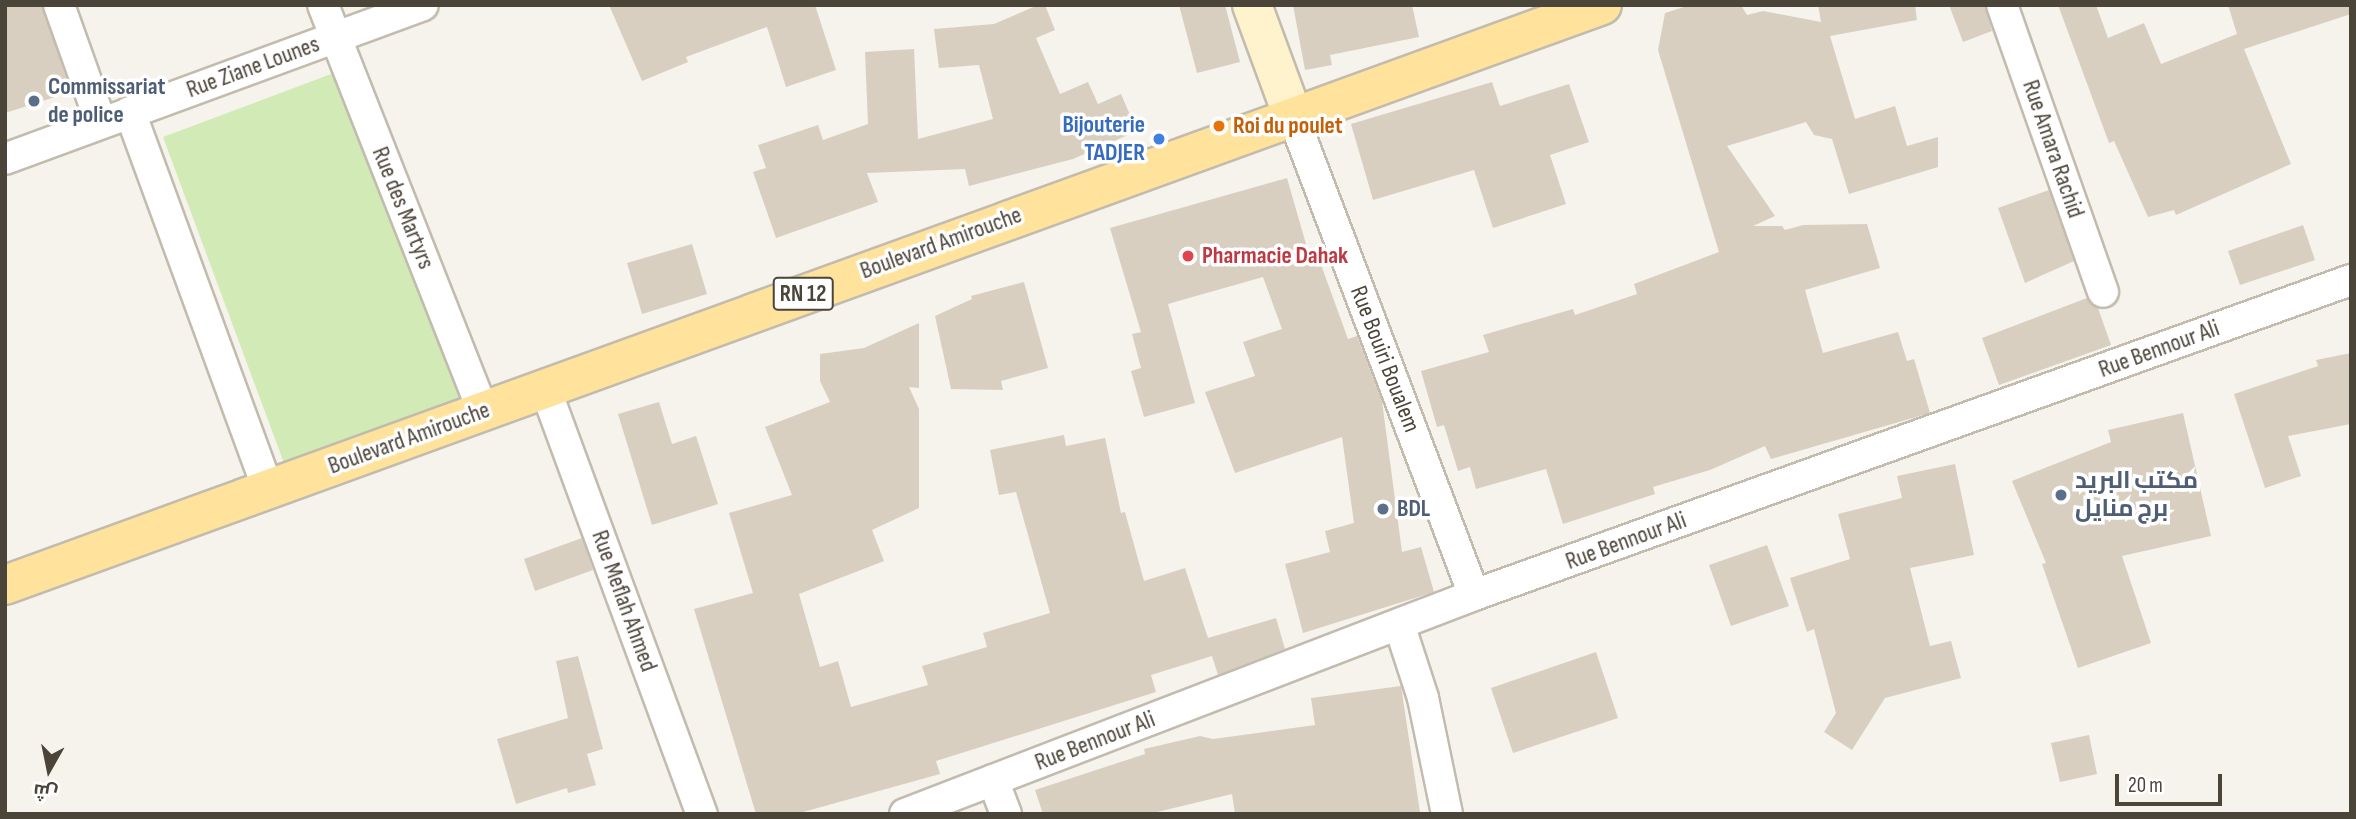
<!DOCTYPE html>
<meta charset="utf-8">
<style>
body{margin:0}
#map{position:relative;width:2356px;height:819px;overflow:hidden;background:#f6f3ec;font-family:"Sofia Sans Condensed",Cairo,sans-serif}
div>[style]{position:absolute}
.green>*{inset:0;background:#d2eab5}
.building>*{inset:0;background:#d8cfc1}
.roads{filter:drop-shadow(2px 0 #c2bbae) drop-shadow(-2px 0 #c2bbae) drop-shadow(0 2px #c2bbae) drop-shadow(0 -2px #c2bbae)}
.minor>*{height:30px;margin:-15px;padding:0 15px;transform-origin:15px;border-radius:15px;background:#fff}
.secondary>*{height:38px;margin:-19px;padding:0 19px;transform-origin:19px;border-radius:19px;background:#fff3cd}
.primary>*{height:38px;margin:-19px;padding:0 19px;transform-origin:19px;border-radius:19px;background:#ffe39c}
.dots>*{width:19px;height:19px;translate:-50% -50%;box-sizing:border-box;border:4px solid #fff;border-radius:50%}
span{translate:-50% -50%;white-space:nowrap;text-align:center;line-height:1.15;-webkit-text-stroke:7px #fff;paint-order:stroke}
.shield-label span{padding:2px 5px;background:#fff;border:2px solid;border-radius:5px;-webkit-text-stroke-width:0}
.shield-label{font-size:23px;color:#4b4439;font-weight:700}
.street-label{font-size:24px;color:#4b4439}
.service-label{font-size:24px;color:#4e5e75;font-weight:700}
.left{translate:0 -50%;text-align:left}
.shop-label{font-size:24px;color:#366cbe;font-weight:700}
.right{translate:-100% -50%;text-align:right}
.food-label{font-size:24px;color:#c56008;font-weight:700}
.health-label{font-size:24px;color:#be3a42;font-weight:700}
.frame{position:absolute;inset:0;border:7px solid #4b4439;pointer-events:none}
.north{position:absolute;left:14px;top:735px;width:70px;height:70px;-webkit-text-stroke:5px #fff;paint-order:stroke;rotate:189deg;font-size:19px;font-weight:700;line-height:28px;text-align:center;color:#4b4439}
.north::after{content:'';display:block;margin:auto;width:24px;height:32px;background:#4b4439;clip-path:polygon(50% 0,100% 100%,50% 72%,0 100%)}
.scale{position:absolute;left:2115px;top:774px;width:107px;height:32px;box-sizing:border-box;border:4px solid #4b4439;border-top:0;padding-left:9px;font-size:21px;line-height:24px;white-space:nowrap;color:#4b4439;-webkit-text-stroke:5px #fff;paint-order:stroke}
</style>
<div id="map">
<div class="green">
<div style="clip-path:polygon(347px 68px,476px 414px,291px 482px,163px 137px)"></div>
</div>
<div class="building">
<div style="clip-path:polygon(5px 5px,42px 5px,71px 92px,5px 113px)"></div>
<div style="clip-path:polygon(609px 5px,815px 5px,836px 70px,786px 87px,767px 27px,686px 57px,688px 62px,642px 81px)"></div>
<div style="clip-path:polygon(1038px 5px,1045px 5px,1055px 30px,1036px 38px,1060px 94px,1088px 82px,1098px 104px,1121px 94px,1137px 131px,1073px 159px,969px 186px,965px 169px,867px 173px,878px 202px,776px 238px,753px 172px,766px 168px,758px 145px,818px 125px,823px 140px,868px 124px,865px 52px,914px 49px,918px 139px,993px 119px,979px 65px,939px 68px,934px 29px,994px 24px)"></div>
<div style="clip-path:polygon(1179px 5px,1225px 5px,1240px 62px,1197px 73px)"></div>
<div style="clip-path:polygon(1293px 5px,1412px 5px,1419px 37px,1330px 55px,1332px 65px,1305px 70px)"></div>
<div style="clip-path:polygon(1690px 5px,1741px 5px,1747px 15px,1763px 11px,1821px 22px,1818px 5px,1915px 5px,1917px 20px,1830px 36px,1855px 119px,1895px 106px,1907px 146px,1938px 137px,1938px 167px,1849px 194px,1832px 139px,1814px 135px,1806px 122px,1727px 146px,1775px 216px,1753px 226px,1782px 226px,1785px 230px,1803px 225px,1867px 224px,1880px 268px,1805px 290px,1823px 353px,1898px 332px,1907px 361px,1914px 359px,1930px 413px,1771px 459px,1765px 446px,1710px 470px,1653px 487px,1655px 494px,1563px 524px,1546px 469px,1476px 489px,1470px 467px,1458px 471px,1444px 425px,1437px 427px,1421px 371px,1489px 352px,1483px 335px,1573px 309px,1575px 315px,1637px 294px,1634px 284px,1719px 252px,1658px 50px,1665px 13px)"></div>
<div style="clip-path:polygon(1949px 5px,1985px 5px,1992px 31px,1963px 42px)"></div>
<div style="clip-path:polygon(2058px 5px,2096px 5px,2108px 38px,2144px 23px,2161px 64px,2237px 34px,2228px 5px,2351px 5px,2351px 14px,2244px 49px,2291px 164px,2176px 215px,2174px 210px,2148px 217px,2114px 141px,2109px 143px)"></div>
<div style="clip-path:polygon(1492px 82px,1500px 106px,1569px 84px,1589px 142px,1550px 155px,1566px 204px,1493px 228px,1474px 170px,1373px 200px,1351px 124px)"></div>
<div style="clip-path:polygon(1287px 178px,1308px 251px,1315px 248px,1348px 339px,1357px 336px,1382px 401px,1402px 552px,1421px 547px,1434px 592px,1303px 633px,1285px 564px,1330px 552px,1325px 531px,1354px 523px,1342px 437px,1235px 473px,1205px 392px,1255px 376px,1243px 342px,1282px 329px,1263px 277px,1168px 304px,1195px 403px,1144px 417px,1131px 371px,1141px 368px,1132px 334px,1141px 332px,1110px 228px)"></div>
<div style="clip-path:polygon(2049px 190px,2074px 261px,2025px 283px,1998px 208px)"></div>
<div style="clip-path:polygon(2303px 225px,2315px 260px,2240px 285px,2228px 251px)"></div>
<div style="clip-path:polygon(692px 244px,707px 294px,642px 314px,627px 263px)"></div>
<div style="clip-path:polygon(1024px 282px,1048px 368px,1001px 381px,1003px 390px,951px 389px,935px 316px,972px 299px,971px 296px)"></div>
<div style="clip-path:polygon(2087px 298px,2098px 308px,2111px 345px,1999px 385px,1982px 338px)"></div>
<div style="clip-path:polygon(919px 323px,919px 388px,909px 387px,919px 409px,919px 508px,872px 530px,884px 561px,799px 594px,820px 667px,838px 661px,851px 707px,928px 685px,922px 666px,987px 647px,983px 633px,1050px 613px,1016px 492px,999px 495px,990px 450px,1064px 435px,1066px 446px,1105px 438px,1121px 513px,1125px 512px,1144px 581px,1185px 568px,1208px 638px,1276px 618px,1285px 649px,1218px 675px,1212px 656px,1151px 675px,1156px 692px,936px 761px,940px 774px,796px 814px,756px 814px,694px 609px,753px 593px,729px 513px,792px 495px,765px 427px,830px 402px,820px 381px,820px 354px,864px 348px)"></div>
<div style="clip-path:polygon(2351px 353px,2351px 424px,2288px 436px,2301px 476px,2265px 488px,2234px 394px,2318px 366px,2316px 360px)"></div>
<div style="clip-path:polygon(659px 402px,672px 444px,696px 436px,718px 504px,652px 525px,618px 414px)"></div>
<div style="clip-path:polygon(2183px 413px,2211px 536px,2122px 556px,2151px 643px,2078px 668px,2042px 564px,2046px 563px,2012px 481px,2111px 442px,2108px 430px)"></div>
<div style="clip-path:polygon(1955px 464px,1974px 555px,1910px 568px,1930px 646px,1951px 641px,1961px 678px,1885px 698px,1852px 750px,1824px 732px,1836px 713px,1814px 629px,1807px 632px,1790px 578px,1850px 559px,1838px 514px,1902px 498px,1897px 476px)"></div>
<div style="clip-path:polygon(582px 538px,593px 570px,535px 591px,524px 559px)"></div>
<div style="clip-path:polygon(1767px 545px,1789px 606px,1731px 626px,1709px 565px)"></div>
<div style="clip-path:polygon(1596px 652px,1618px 718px,1513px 753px,1491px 688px)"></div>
<div style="clip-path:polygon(578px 656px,603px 749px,587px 754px,596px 785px,568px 793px,567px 788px,516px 804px,497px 739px,568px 718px,556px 661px)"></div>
<div style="clip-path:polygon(1401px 686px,1420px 812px,1235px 814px,1232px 794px,1149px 814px,1043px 814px,1035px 790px,1145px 754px,1144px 749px,1200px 736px,1213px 739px,1315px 725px,1311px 698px)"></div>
<div style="clip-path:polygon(2089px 735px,2097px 774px,2060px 782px,2051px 743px)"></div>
</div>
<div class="roads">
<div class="minor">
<div style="left:59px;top:5px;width:125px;rotate:70.4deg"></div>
<div style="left:323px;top:5px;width:436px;rotate:68.5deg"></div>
<div style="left:2002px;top:5px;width:304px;rotate:70.6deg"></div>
<div style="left:130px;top:112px;width:401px;rotate:69.9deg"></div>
<div style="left:1292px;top:114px;width:514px;rotate:69.27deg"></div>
<div style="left:5px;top:159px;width:445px;rotate:-20.2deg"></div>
<div style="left:545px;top:388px;width:454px;rotate:69.8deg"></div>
<div style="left:1399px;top:624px;width:78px;rotate:72deg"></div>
<div style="left:1423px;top:698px;width:118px;rotate:78.3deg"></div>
<div style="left:993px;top:780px;width:36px;rotate:69deg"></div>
<div style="left:905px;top:814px;width:610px;rotate:-21.05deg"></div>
<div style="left:1474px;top:595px;width:932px;rotate:-19.76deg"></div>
</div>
<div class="secondary">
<div style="left:1252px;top:5px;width:116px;rotate:69.8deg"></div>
</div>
<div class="primary">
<div style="left:5px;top:585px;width:1699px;rotate:-19.96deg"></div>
</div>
</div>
<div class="dots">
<div style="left:34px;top:101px;background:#5c6f8a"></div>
<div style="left:1219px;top:126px;background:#e8710a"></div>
<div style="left:1159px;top:139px;background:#3f7fe0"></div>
<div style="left:1188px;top:256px;background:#e0444e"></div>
<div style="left:2061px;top:495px;background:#5c6f8a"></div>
<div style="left:1383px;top:509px;background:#5c6f8a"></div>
</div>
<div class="shield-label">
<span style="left:803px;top:294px">RN 12</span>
</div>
<div class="street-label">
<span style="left:253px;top:67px;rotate:-20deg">Rue Ziane Lounes</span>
<span style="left:2053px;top:149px;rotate:71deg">Rue Amara Rachid</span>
<span style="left:403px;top:208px;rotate:68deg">Rue des Martyrs</span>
<span style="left:941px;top:243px;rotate:-20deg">Boulevard Amirouche</span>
<span style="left:2159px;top:349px;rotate:-20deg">Rue Bennour Ali</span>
<span style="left:1385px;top:359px;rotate:69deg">Rue Bouiri Boualem</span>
<span style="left:409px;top:438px;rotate:-20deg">Boulevard Amirouche</span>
<span style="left:1626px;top:541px;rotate:-20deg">Rue Bennour Ali</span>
<span style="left:624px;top:601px;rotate:70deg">Rue Meflah Ahmed</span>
<span style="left:1095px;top:741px;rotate:-21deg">Rue Bennour Ali</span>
</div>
<div class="service-label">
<span class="left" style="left:48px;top:101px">Commissariat<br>de police</span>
<span class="left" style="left:2075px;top:495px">مكتب البريد<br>برج منايل</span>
<span class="left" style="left:1397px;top:509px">BDL</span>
</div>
<div class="shop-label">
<span class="right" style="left:1145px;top:139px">Bijouterie<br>TADJER</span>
</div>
<div class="food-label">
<span class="left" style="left:1233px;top:126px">Roi du poulet</span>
</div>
<div class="health-label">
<span class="left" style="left:1202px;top:256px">Pharmacie Dahak</span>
</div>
<div class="frame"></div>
<div class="north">ش</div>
<div class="scale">20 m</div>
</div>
